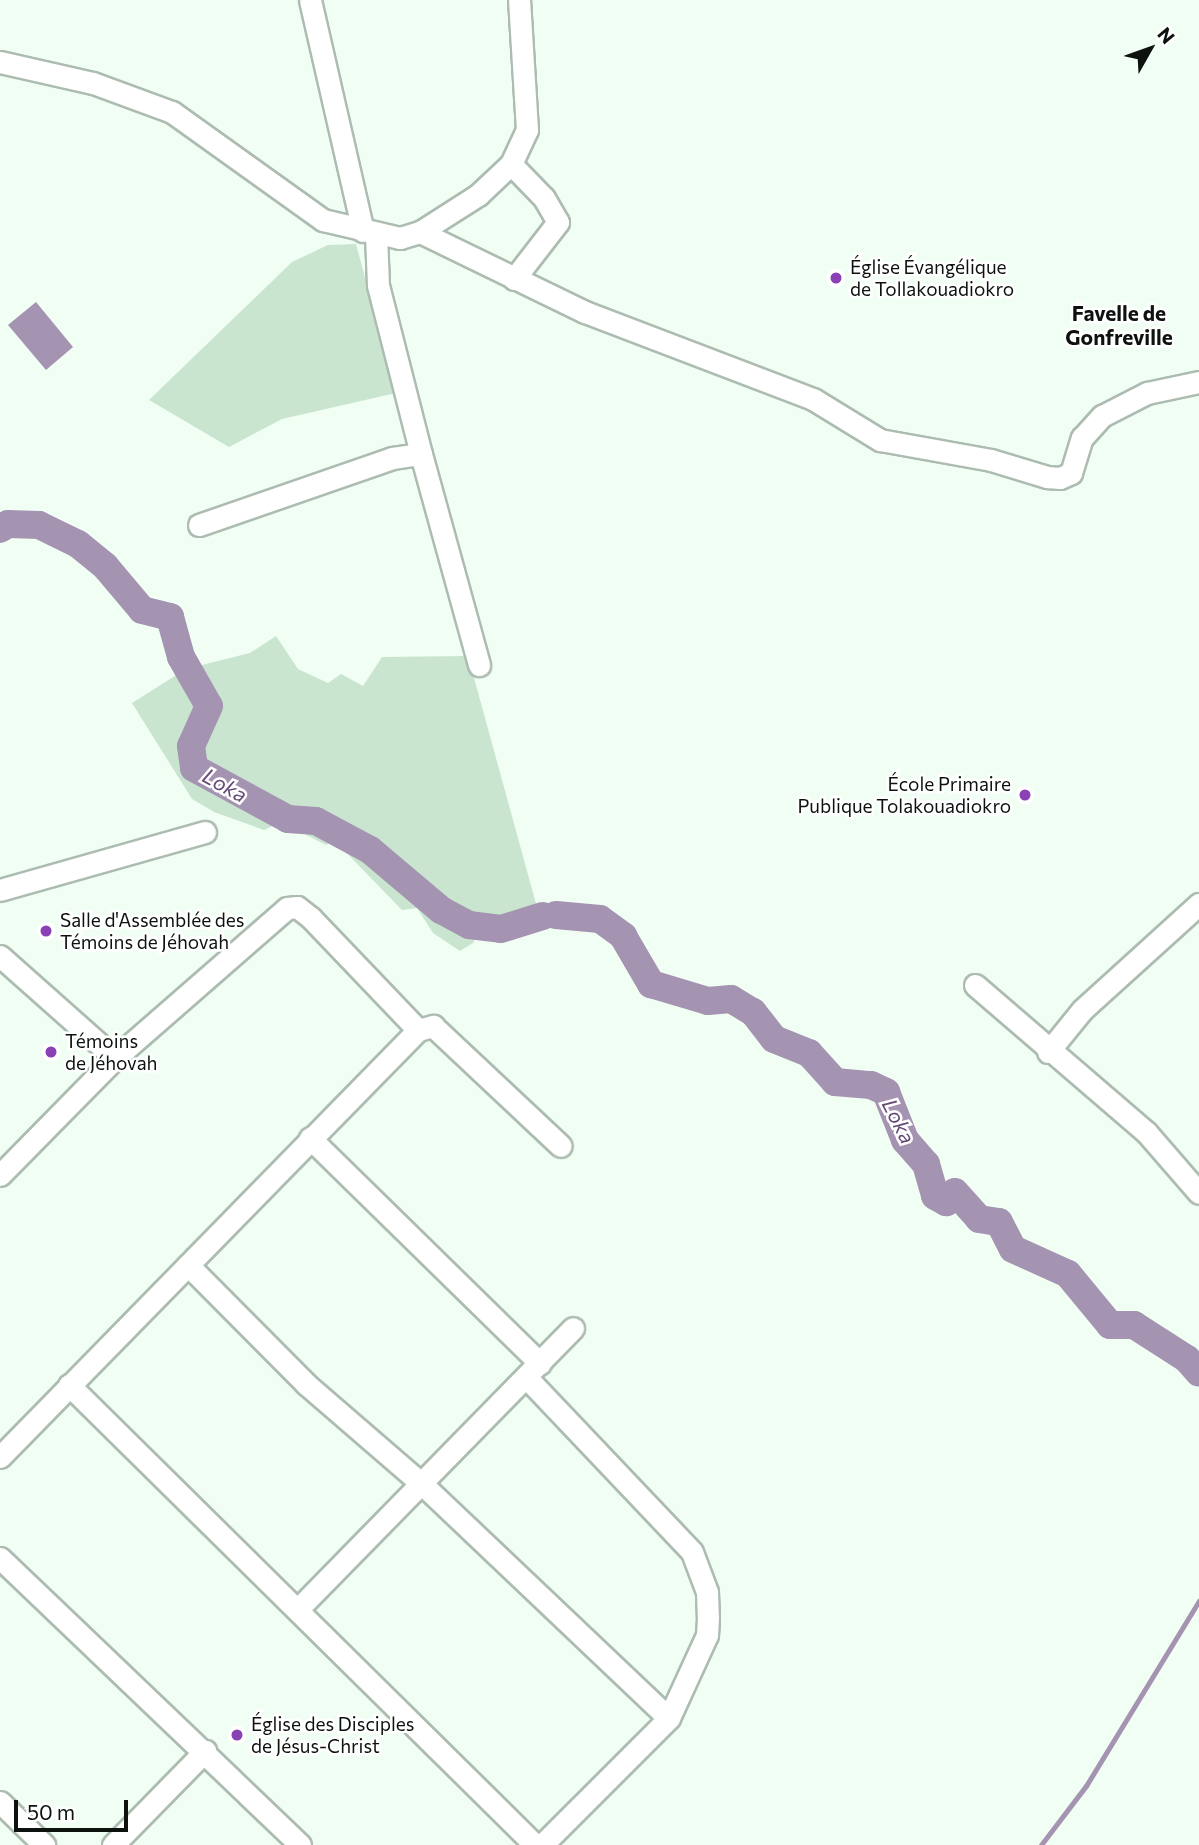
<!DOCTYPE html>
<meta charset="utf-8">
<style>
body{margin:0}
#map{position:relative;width:1199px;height:1845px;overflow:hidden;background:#f1fef4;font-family:Commissioner,sans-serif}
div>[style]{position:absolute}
.green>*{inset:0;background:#c9e5cf}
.water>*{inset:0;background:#a593b2}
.stream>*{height:4.5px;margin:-2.25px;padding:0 2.25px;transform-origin:2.25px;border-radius:2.25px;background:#a593b2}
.river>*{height:28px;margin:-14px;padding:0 14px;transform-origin:14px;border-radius:14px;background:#a593b2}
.roads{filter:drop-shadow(2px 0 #adbcb0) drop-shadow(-2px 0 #adbcb0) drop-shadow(0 2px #adbcb0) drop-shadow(0 -2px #adbcb0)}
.minor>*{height:21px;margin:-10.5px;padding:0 10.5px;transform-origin:10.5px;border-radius:10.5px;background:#fff}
.dots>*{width:19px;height:19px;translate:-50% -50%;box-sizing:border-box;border:4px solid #fff;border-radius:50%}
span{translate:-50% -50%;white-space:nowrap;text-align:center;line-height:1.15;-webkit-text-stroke:5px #fff;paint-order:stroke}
.poi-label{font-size:19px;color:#0d120e}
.left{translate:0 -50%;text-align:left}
.right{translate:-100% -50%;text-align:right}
.neighbourhood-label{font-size:21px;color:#0d120e;font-weight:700}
.water-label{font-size:21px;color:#634976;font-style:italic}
.north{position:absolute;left:1115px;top:14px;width:70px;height:70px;-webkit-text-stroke:5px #fff;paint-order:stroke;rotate:50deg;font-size:19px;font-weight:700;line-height:28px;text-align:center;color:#0d120e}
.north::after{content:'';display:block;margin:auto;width:24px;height:32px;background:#0d120e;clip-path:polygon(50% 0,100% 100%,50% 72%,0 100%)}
.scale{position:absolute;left:14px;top:1800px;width:114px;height:32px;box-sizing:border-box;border:4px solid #0d120e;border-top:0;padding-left:9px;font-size:21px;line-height:24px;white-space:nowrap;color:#0d120e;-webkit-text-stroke:5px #fff;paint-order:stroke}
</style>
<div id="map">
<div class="green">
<div style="clip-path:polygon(356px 244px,396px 393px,282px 419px,229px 447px,149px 400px,292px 262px,328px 245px)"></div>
<div style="clip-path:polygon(276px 636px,298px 669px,328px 683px,341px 674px,363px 686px,382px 657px,468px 656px,538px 911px,481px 926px,473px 943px,460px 951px,433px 933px,417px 908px,402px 910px,334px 840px,326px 845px,281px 822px,264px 830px,214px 812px,192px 799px,132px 703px,186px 669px,250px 653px)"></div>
</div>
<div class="water">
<div style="clip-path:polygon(36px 302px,73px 347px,46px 370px,8px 325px)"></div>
</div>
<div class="stream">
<div style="left:1041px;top:1845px;width:74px;rotate:-52.7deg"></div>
<div style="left:1086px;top:1786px;width:217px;rotate:-58.6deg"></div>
</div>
<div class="river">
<div style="left:0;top:529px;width:9px;rotate:-32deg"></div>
<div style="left:8px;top:524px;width:31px;rotate:2deg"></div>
<div style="left:39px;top:525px;width:43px;rotate:26deg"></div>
<div style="left:78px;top:544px;width:35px;rotate:39deg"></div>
<div style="left:105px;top:566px;width:57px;rotate:49.9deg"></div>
<div style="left:142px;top:610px;width:29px;rotate:14deg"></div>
<div style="left:170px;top:617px;width:41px;rotate:74.6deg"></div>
<div style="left:181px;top:657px;width:56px;rotate:60.3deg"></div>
<div style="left:209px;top:706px;width:44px;rotate:114.2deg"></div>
<div style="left:191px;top:746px;width:22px;rotate:82deg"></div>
<div style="left:194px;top:768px;width:107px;rotate:28.5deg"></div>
<div style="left:288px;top:819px;width:28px;rotate:4deg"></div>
<div style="left:316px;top:821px;width:61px;rotate:28.2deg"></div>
<div style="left:370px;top:850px;width:93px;rotate:40.2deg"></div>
<div style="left:441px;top:910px;width:32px;rotate:28deg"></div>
<div style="left:469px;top:925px;width:32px;rotate:7deg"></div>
<div style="left:501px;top:929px;width:44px;rotate:-17.2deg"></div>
<div style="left:556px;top:915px;width:44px;rotate:5.2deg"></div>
<div style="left:600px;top:919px;width:29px;rotate:36deg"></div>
<div style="left:623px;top:936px;width:56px;rotate:59.7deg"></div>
<div style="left:651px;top:984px;width:59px;rotate:16.6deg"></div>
<div style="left:708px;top:1001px;width:23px;rotate:-5deg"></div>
<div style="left:731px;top:999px;width:26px;rotate:31deg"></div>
<div style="left:753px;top:1012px;width:34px;rotate:52deg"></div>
<div style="left:774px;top:1039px;width:38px;rotate:22deg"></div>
<div style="left:809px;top:1053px;width:39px;rotate:48deg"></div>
<div style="left:835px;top:1082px;width:36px;rotate:5deg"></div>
<div style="left:871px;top:1085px;width:17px;rotate:25deg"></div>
<div style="left:886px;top:1092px;width:52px;rotate:68.4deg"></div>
<div style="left:905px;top:1140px;width:32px;rotate:49deg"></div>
<div style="left:926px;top:1164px;width:33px;rotate:74deg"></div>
<div style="left:935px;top:1196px;width:13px;rotate:29deg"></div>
<div style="left:946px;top:1202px;width:13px;rotate:-48deg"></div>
<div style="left:955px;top:1192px;width:36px;rotate:48deg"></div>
<div style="left:979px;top:1219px;width:20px;rotate:9deg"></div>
<div style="left:999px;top:1222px;width:30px;rotate:63deg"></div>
<div style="left:1013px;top:1249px;width:60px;rotate:24.4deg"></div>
<div style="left:1068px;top:1274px;width:66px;rotate:50.5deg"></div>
<div style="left:1110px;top:1325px;width:24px"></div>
<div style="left:1134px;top:1325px;width:63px;rotate:32.7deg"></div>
<div style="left:1187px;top:1359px;width:18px;rotate:49deg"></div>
</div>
<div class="roads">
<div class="minor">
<div style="left:310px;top:0;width:237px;rotate:77.1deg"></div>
<div style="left:0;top:62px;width:95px;rotate:12.7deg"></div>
<div style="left:93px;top:83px;width:84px;rotate:20.2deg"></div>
<div style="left:172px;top:112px;width:186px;rotate:35.6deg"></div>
<div style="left:323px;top:220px;width:79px;rotate:13.2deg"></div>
<div style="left:400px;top:238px;width:21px;rotate:-17deg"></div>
<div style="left:420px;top:232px;width:69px;rotate:-32.5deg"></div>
<div style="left:478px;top:195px;width:45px;rotate:-43.2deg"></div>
<div style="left:511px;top:164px;width:38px;rotate:-65deg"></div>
<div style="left:527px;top:130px;width:130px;rotate:-93.5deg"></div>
<div style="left:511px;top:164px;width:47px;rotate:45.9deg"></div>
<div style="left:544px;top:198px;width:28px;rotate:60deg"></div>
<div style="left:558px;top:222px;width:72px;rotate:127.7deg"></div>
<div style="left:420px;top:232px;width:183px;rotate:25.9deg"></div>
<div style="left:585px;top:312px;width:244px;rotate:20.9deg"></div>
<div style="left:813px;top:399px;width:79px;rotate:31.5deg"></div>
<div style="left:880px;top:440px;width:113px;rotate:10.2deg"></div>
<div style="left:991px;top:460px;width:59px;rotate:16.9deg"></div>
<div style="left:1047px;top:477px;width:13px;rotate:4deg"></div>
<div style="left:1060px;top:478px;width:12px;rotate:-24deg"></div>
<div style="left:1071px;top:473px;width:37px;rotate:-73deg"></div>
<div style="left:1082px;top:438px;width:30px;rotate:-48deg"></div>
<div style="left:1102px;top:416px;width:51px;rotate:-27.1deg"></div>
<div style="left:1147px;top:393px;width:53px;rotate:-11.9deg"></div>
<div style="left:421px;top:454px;width:219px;rotate:74.6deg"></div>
<div style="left:199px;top:525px;width:204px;rotate:-19.1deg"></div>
<div style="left:392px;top:458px;width:29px;rotate:-8deg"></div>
<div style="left:421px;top:454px;width:174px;rotate:-104.3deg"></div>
<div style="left:378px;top:285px;width:50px;rotate:-92.3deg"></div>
<div style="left:0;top:890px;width:213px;rotate:-15.8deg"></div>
<div style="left:0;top:956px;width:154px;rotate:41.6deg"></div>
<div style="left:975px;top:985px;width:227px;rotate:40.7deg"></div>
<div style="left:1147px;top:1133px;width:79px;rotate:49.1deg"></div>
<div style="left:1048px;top:1052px;width:54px;rotate:-51deg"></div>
<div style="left:1082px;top:1010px;width:158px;rotate:-42.2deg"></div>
<div style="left:310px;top:1138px;width:322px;rotate:44.4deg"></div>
<div style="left:0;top:1175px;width:164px;rotate:-45.5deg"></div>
<div style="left:115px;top:1058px;width:228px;rotate:-41.1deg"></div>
<div style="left:287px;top:908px;width:10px;rotate:-6deg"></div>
<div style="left:297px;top:907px;width:18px;rotate:38deg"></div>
<div style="left:311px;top:918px;width:155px;rotate:46.3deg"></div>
<div style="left:188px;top:1265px;width:168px;rotate:45.2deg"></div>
<div style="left:306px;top:1384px;width:153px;rotate:40.8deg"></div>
<div style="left:422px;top:1484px;width:340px;rotate:43.5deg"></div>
<div style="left:526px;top:1377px;width:241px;rotate:46.5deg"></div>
<div style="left:692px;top:1552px;width:43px;rotate:69.4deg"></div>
<div style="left:707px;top:1592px;width:25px;rotate:88deg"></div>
<div style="left:708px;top:1617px;width:18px;rotate:93deg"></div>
<div style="left:707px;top:1635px;width:91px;rotate:114.6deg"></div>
<div style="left:669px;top:1718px;width:180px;rotate:135deg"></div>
<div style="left:69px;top:1385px;width:655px;rotate:44.63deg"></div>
<div style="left:0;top:1457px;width:598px;rotate:-45.61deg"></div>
<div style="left:418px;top:1030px;width:16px;rotate:-15deg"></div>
<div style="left:433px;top:1026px;width:175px;rotate:43.2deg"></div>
<div style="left:0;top:1558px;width:415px;rotate:43.7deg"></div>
<div style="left:298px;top:1609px;width:393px;rotate:-45.6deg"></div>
<div style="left:0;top:1802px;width:62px;rotate:44.3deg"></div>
<div style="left:113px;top:1845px;width:132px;rotate:-45.6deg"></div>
</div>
</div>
<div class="dots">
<div style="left:836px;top:278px;background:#8941b3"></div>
<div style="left:1025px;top:795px;background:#8941b3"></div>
<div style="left:46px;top:931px;background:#8941b3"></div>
<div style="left:51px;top:1052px;background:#8941b3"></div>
<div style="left:237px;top:1735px;background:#8941b3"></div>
</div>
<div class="poi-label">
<span class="left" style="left:850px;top:278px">Église Évangélique<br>de Tollakouadiokro</span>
<span class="right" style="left:1011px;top:795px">École Primaire<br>Publique Tolakouadiokro</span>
<span class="left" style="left:60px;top:931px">Salle d'Assemblée des<br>Témoins de Jéhovah</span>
<span class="left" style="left:65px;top:1052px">Témoins<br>de Jéhovah</span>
<span class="left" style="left:251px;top:1735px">Église des Disciples<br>de Jésus-Christ</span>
</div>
<div class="neighbourhood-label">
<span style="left:1119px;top:325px">Favelle de<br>Gonfreville</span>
</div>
<div class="water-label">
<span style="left:225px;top:785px;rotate:29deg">Loka</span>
<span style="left:899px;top:1121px;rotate:63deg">Loka</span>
</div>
<div class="north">N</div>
<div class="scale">50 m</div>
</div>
